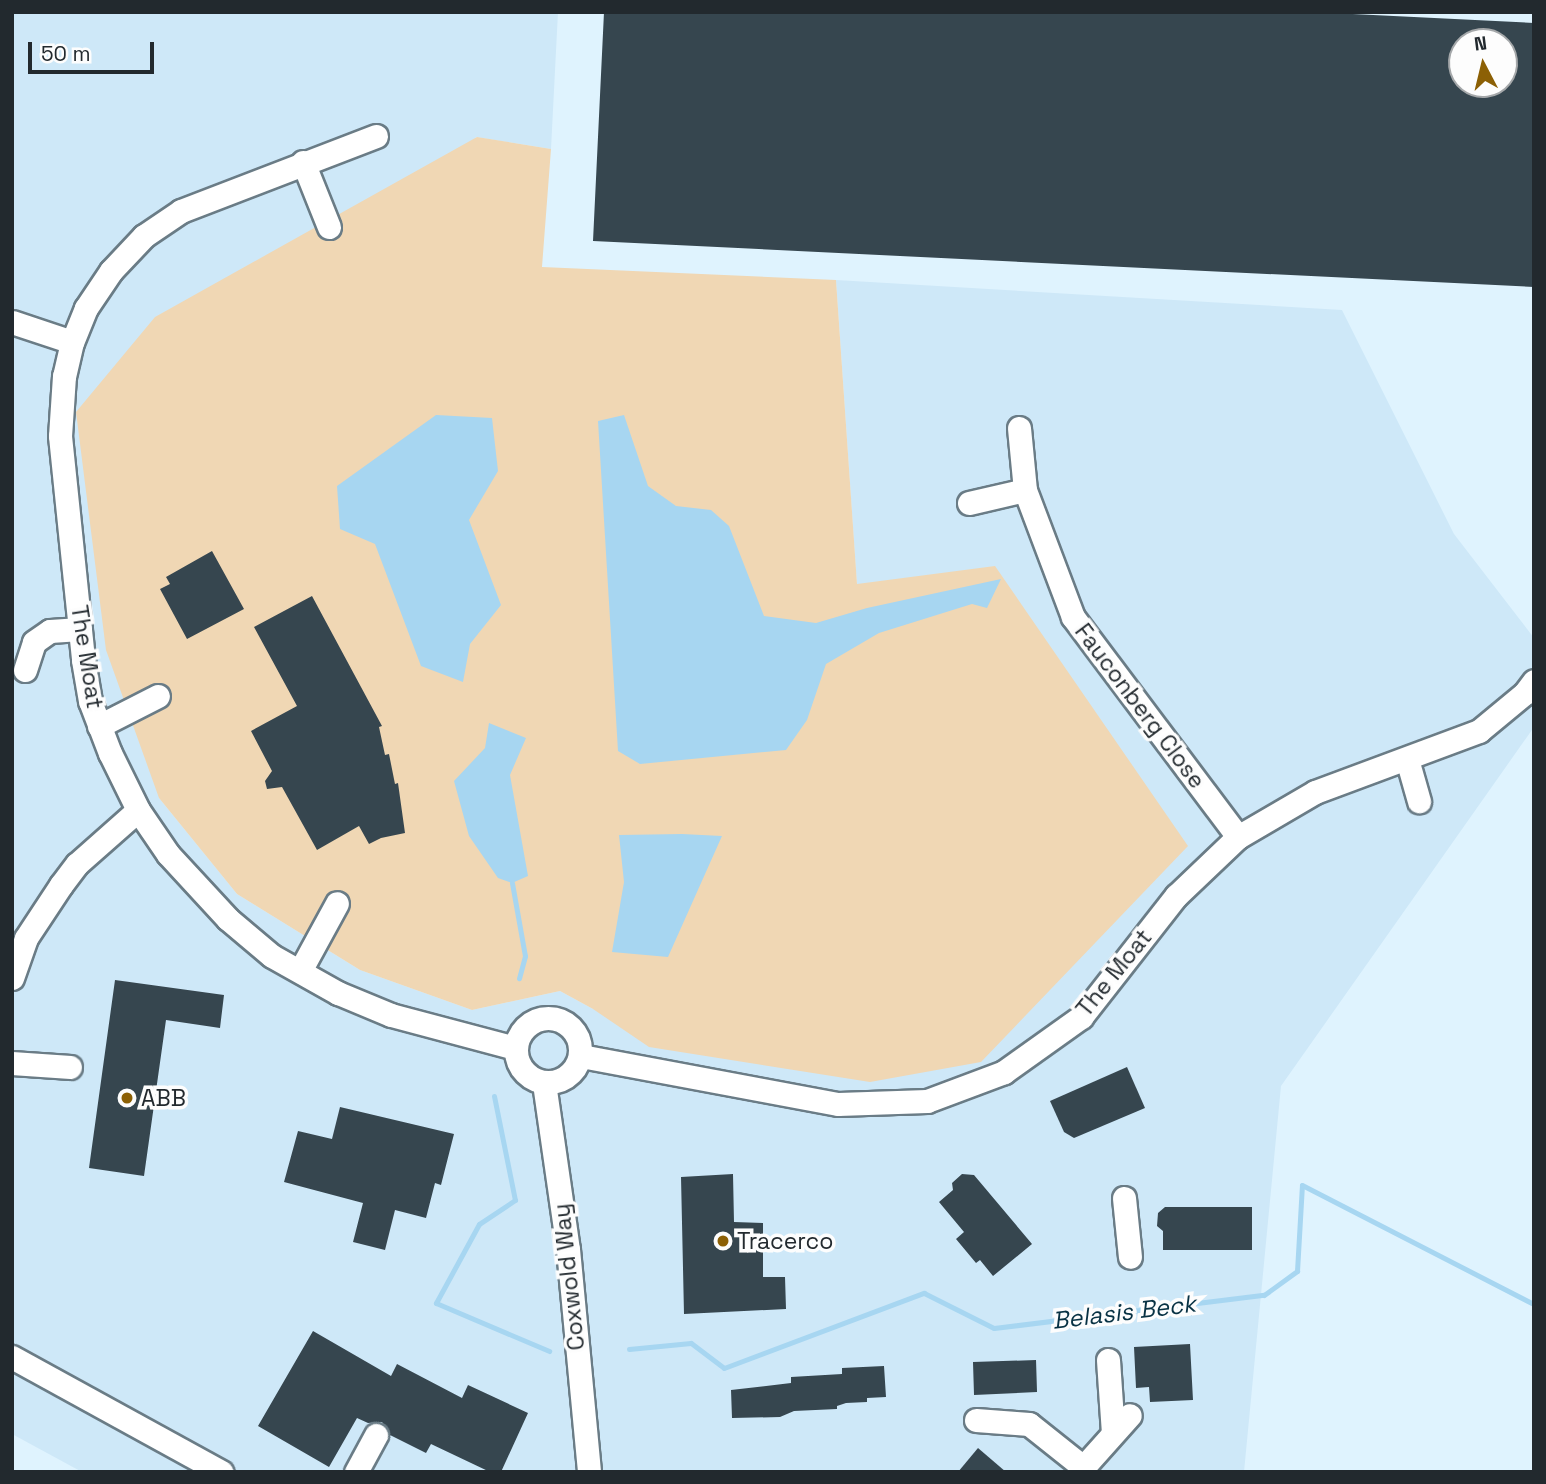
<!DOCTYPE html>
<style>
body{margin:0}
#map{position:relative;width:1546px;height:1484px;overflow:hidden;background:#dff3fe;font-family:"Space Grotesk",sans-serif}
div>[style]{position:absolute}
.built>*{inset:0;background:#cee8f8}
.green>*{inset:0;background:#f0d7b4}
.water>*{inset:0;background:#a7d6f1}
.stream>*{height:5px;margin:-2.5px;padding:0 2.5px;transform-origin:2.5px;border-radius:2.5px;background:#a7d6f1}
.building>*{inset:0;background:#36464f}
.roads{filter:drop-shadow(2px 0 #6a7c86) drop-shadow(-2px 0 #6a7c86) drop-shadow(0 2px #6a7c86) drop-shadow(0 -2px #6a7c86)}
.minor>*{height:23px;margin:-11.5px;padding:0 11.5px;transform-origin:11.5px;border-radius:11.5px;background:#fff}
.minor>.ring{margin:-11.5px;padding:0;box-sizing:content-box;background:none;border:23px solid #fff;border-radius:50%}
.dots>*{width:19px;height:19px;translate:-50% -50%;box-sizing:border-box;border:4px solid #fdfdfd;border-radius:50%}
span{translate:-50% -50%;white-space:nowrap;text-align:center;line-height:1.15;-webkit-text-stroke:7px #fdfdfd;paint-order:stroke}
.street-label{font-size:23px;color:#22292e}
.poi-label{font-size:23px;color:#22292e}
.left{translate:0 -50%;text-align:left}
.water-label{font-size:24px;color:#083244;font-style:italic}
.frame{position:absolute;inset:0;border:14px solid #22292e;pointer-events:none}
.north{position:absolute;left:1448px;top:28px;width:70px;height:70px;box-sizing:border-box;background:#fdfdfd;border:2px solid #a5a8aa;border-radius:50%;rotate:353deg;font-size:19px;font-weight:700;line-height:28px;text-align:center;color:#22292e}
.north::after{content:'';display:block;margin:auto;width:24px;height:32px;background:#8c6005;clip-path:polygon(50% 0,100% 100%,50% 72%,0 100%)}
.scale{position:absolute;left:28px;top:42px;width:126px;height:32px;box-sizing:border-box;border:4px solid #22292e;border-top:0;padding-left:9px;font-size:21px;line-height:24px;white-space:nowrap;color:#22292e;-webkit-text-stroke:5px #fdfdfd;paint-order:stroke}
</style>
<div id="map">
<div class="built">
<div style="clip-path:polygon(12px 12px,558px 12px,551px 149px,476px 137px,159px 798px,237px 894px,360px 970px,472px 1010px,560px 991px,593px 1009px,857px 585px,836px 280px,1342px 310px,1454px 534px,1534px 638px,1534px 727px,1281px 1086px,1244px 1472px,82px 1472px,12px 1434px)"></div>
</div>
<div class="green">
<div style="clip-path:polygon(477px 137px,551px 149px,542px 267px,836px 280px,857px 584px,995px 566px,1188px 846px,981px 1062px,870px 1082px,649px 1047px,593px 1009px,560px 991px,472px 1010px,360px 970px,237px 894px,159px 798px,106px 650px,76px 412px,155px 317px)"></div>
</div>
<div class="water">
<div style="clip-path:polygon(436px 415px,492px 418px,498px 471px,469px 520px,501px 605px,470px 644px,463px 682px,421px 666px,375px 544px,340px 529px,337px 486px)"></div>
<div style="clip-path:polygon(624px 415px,648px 486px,676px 506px,711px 510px,729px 526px,764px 616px,816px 623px,867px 608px,1001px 579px,987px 608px,972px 604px,879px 633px,826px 664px,807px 720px,786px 750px,640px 764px,618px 751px,598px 421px)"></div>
<div style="clip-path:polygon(489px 723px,526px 738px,510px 775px,528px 876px,512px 883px,498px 878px,469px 836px,454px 781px,485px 748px)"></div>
<div style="clip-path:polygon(682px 834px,722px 836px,668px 957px,612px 952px,624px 882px,619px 835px)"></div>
</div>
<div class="stream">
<div style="left:512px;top:883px;width:74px;rotate:79.9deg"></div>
<div style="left:525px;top:956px;width:23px;rotate:105deg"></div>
<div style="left:494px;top:1096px;width:106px;rotate:78.6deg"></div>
<div style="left:515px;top:1200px;width:43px;rotate:146.3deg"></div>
<div style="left:479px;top:1224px;width:90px;rotate:118.6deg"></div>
<div style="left:436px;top:1303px;width:123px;rotate:23deg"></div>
<div style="left:629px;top:1349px;width:62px;rotate:-5.5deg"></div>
<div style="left:691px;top:1343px;width:41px;rotate:37.1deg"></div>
<div style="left:724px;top:1368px;width:214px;rotate:-20.6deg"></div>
<div style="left:924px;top:1293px;width:78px;rotate:26.6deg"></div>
<div style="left:994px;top:1328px;width:272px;rotate:-7deg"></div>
<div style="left:1264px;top:1295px;width:41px;rotate:-36deg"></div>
<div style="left:1297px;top:1271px;width:86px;rotate:-86.7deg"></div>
<div style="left:1302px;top:1185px;width:261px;rotate:27.2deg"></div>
</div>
<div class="building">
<div style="clip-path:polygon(evenodd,604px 12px,1312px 12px,1534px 23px,1534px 287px,593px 241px,604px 12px,1462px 42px,1504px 42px,1504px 84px,1462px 84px,1462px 42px)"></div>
<div style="clip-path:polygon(212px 551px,244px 609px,187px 639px,160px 589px,170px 584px,166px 577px)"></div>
<div style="clip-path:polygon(312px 596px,382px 726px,379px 727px,385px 755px,389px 754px,395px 784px,398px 783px,405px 833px,381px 838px,369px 844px,359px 826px,317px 850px,282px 787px,267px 789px,265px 781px,272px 771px,251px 731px,297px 706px,254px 627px)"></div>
<div style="clip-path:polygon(115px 980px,224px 995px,220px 1028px,166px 1020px,144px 1176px,89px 1168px)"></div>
<div style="clip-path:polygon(1127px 1067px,1145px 1108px,1074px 1138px,1064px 1132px,1050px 1101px)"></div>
<div style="clip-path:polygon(340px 1107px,454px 1134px,441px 1185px,435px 1183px,426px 1218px,395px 1210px,385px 1250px,353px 1242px,363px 1203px,284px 1182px,298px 1131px,332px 1139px)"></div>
<div style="clip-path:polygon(733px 1174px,734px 1222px,763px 1223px,763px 1277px,785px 1277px,786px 1309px,684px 1314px,681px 1177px)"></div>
<div style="clip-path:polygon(962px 1174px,974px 1175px,1032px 1244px,993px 1276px,980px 1260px,976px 1263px,956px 1239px,964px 1232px,939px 1202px,953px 1190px,952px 1183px)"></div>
<div style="clip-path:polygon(1165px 1207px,1252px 1207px,1252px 1250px,1163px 1250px,1163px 1231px,1157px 1226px,1158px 1213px)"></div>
<div style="clip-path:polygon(313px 1331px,391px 1376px,397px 1364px,462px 1398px,468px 1385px,528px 1413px,501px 1472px,490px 1472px,431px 1444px,426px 1453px,390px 1435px,382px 1422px,368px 1423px,357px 1418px,329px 1467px,258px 1426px)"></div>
<div style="clip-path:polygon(1190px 1344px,1193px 1400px,1150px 1402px,1149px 1387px,1136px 1388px,1134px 1347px)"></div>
<div style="clip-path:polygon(1036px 1360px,1037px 1392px,974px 1395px,973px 1362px)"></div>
<div style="clip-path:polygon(884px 1366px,886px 1397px,867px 1398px,867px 1402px,846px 1403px,837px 1406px,837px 1409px,794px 1411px,780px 1417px,732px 1418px,731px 1390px,791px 1383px,791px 1377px,842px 1374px,842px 1368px)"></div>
<div style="clip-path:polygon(978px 1448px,1006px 1472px,958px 1472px)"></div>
</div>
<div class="roads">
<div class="minor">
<div style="left:376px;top:136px;width:209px;rotate:159deg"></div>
<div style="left:181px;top:211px;width:45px;rotate:146deg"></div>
<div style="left:144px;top:236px;width:48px;rotate:133.3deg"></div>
<div style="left:111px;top:271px;width:45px;rotate:124deg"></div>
<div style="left:86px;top:308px;width:37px;rotate:112deg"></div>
<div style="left:72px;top:342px;width:35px;rotate:103deg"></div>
<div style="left:64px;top:376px;width:60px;rotate:93.8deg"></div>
<div style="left:60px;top:436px;width:225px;rotate:84.1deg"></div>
<div style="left:83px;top:660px;width:42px;rotate:80.3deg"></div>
<div style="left:90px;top:701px;width:56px;rotate:69deg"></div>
<div style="left:110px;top:753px;width:64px;rotate:63.8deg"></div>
<div style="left:138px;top:810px;width:53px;rotate:55.7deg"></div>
<div style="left:168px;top:854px;width:88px;rotate:47.3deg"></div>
<div style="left:228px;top:919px;width:57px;rotate:40.1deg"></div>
<div style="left:272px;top:956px;width:76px;rotate:29.3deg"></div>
<div style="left:338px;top:993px;width:57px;rotate:22.5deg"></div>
<div style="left:391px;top:1015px;width:128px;rotate:14.9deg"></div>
<div style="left:303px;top:162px;width:70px;rotate:68.2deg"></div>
<div style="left:12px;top:322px;width:63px;rotate:18.4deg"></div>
<div style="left:1019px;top:428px;width:62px;rotate:84.5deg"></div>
<div style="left:1025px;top:490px;width:136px;rotate:69.3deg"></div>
<div style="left:1073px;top:617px;width:275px;rotate:53.1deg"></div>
<div style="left:969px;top:503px;width:57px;rotate:-13.1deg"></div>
<div style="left:25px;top:670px;width:29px;rotate:-72deg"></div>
<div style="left:34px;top:642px;width:19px;rotate:-35deg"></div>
<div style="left:50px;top:631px;width:30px;rotate:-4deg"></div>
<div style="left:99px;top:726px;width:66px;rotate:-27deg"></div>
<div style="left:1407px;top:759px;width:44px;rotate:74.1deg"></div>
<div style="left:300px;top:971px;width:77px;rotate:-61.4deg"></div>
<div style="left:12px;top:978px;width:42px;rotate:-70.7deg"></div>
<div style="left:26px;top:938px;width:64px;rotate:-56.6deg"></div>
<div style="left:61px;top:885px;width:26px;rotate:-53deg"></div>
<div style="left:77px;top:864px;width:81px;rotate:-41.5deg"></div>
<div class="ring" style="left:516px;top:1018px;width:41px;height:41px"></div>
<div style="left:581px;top:1056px;width:261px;rotate:10.6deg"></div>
<div style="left:838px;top:1104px;width:89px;rotate:-1.9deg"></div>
<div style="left:927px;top:1101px;width:82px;rotate:-20.6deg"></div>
<div style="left:1004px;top:1072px;width:95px;rotate:-35.5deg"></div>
<div style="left:1081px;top:1017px;width:154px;rotate:-51.9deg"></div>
<div style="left:1176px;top:896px;width:86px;rotate:-43.6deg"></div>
<div style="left:1238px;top:837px;width:89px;rotate:-30.3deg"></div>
<div style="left:1315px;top:792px;width:175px;rotate:-20.4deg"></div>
<div style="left:1479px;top:731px;width:60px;rotate:-39.6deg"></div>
<div style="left:1525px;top:693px;width:15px;rotate:-53deg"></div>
<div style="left:12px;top:1063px;width:58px;rotate:3.9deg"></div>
<div style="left:544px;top:1083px;width:168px;rotate:81.8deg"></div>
<div style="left:568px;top:1249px;width:224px;rotate:84.6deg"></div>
<div style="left:1124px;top:1198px;width:59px;rotate:84.2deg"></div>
<div style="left:12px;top:1357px;width:239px;rotate:28.8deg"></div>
<div style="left:1108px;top:1360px;width:73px;rotate:86.1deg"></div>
<div style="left:976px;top:1420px;width:53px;rotate:4.3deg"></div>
<div style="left:1029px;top:1424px;width:69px;rotate:38.5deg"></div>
<div style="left:356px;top:1472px;width:42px;rotate:-61.6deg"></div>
<div style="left:1079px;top:1472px;width:76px;rotate:-48.2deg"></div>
</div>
</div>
<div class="dots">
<div style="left:127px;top:1098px;background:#8c6005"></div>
<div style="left:723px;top:1241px;background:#8c6005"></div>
</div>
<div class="street-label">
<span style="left:87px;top:657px;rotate:81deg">The Moat</span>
<span style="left:1140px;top:706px;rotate:53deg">Fauconberg Close</span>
<span style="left:1114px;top:973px;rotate:-51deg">The Moat</span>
<span style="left:569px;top:1277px;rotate:-96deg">Coxwold Way</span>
</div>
<div class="poi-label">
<span class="left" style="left:141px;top:1098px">ABB</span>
<span class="left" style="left:737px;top:1241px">Tracerco</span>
</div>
<div class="water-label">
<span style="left:1124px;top:1312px;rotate:-7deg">Belasis Beck</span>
</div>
<div class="frame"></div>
<div class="north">N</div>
<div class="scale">50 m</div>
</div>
